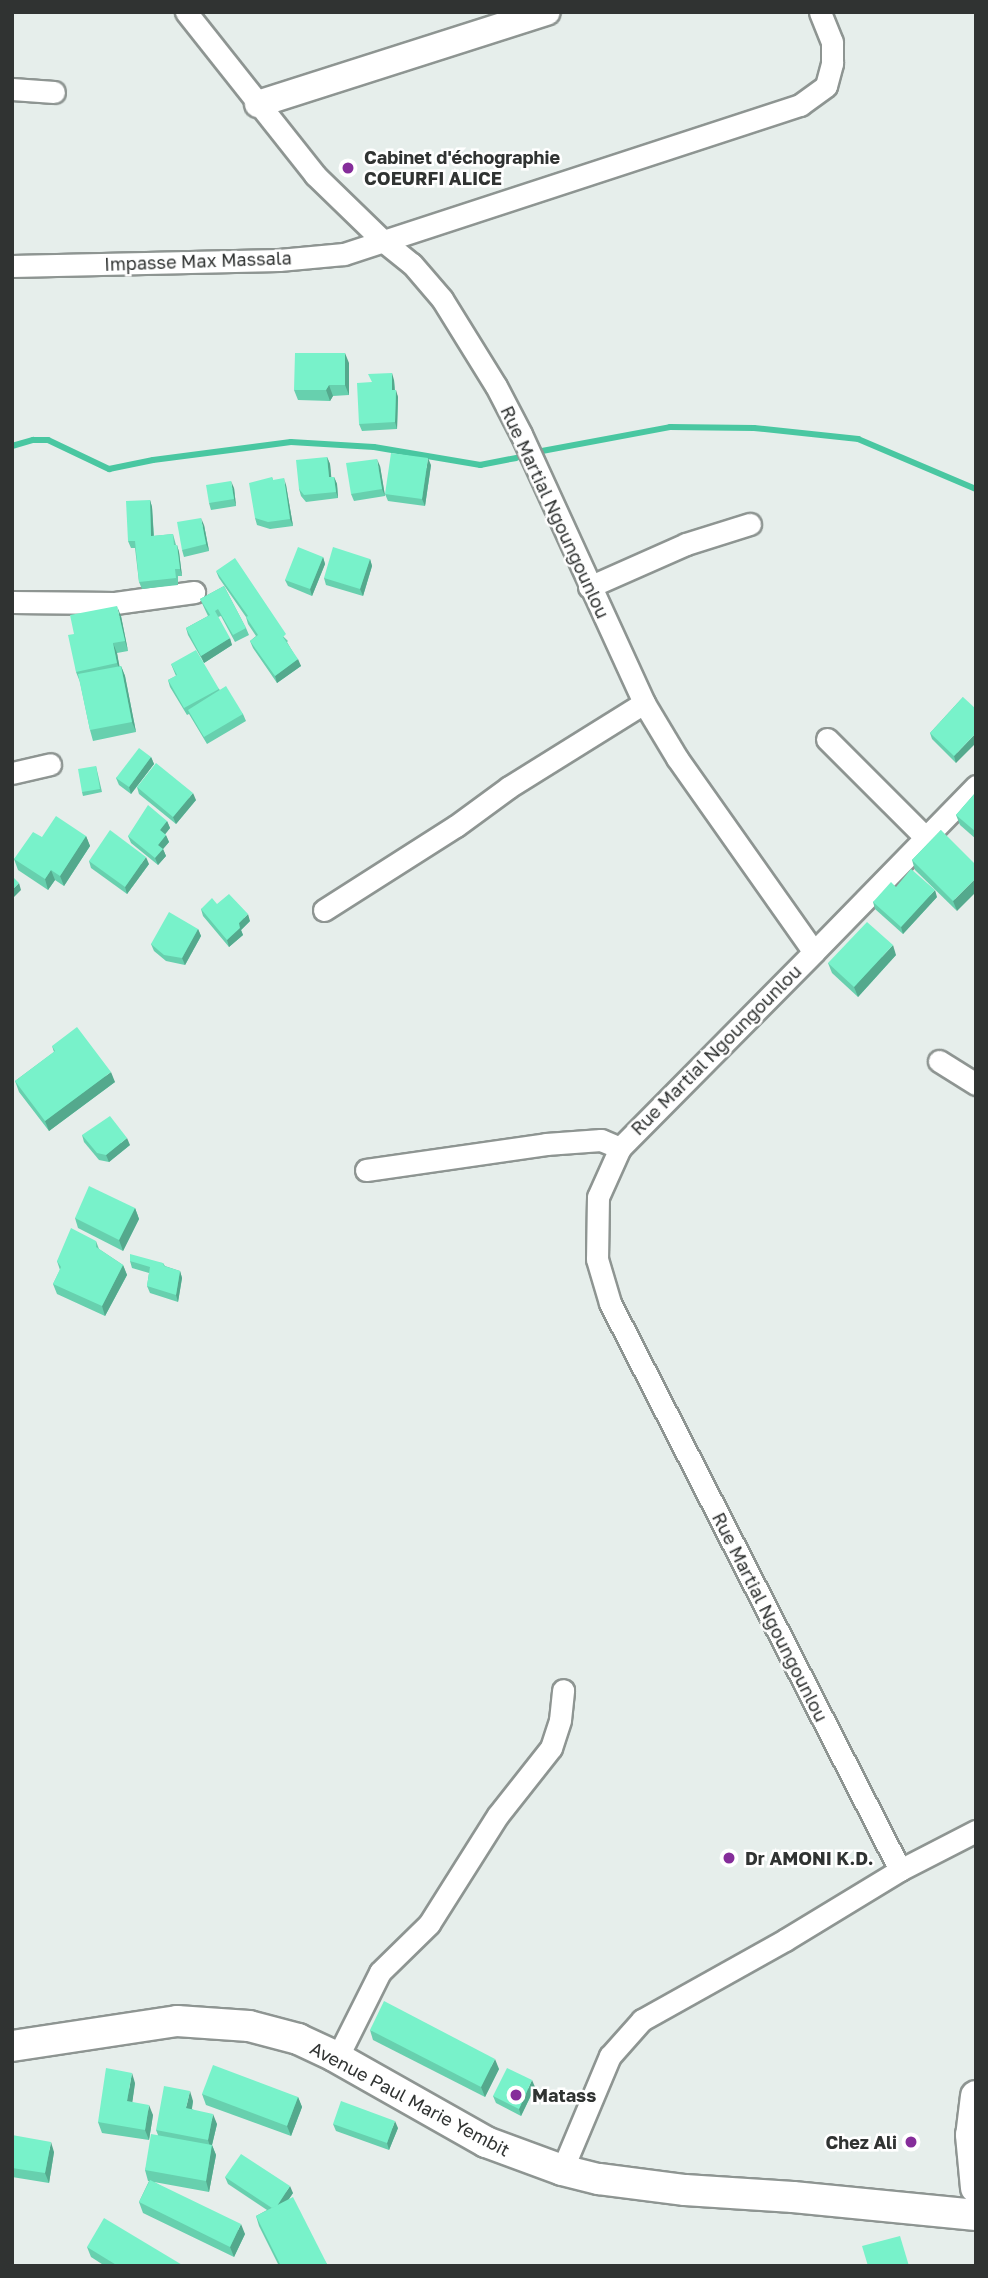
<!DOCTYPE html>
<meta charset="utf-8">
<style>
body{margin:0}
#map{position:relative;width:988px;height:2278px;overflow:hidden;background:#e6eeeb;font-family:"Golos Text",sans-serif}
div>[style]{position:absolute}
.stream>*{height:6px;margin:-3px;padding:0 3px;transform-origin:3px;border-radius:3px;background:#49c7a1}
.roads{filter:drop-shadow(2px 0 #8e9592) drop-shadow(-2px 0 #8e9592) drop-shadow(0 2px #8e9592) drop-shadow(0 -2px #8e9592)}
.minor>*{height:21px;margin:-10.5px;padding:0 10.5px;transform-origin:10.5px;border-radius:10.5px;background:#fff}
.tertiary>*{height:26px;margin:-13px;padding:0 13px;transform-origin:13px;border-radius:13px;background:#fff}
.secondary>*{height:30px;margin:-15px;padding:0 15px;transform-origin:15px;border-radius:15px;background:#fff}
.wall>*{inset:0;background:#67d0ae}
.shaded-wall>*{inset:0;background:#54a98d}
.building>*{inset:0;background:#78f2ca}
.dots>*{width:19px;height:19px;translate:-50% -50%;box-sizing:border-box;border:4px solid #fff;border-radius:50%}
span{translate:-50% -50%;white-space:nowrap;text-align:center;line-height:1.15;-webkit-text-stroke:5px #fff;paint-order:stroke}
.poi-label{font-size:18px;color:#303332;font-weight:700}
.left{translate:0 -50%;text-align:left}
.right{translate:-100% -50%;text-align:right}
.street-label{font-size:18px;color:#303332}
.frame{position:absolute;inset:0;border:14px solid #303332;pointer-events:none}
</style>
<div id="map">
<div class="stream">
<div style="left:12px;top:446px;width:22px;rotate:-16deg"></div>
<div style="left:33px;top:440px;width:15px"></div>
<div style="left:48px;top:440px;width:68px;rotate:25.4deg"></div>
<div style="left:109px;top:469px;width:45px;rotate:-11.6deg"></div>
<div style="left:153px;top:460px;width:139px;rotate:-7.4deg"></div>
<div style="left:291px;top:442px;width:83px;rotate:3.4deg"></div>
<div style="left:374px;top:447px;width:108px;rotate:9.6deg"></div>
<div style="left:480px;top:465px;width:37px;rotate:-11deg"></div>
<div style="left:542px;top:451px;width:130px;rotate:-10.6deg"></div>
<div style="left:670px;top:427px;width:84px;rotate:0.7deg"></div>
<div style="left:754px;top:428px;width:105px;rotate:6deg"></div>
<div style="left:858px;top:439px;width:128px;rotate:23deg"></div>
</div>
<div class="roads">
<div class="minor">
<div style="left:186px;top:12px;width:208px;rotate:51.6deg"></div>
<div style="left:315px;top:175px;width:93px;rotate:44.1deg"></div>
<div style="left:382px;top:240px;width:38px;rotate:39deg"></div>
<div style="left:412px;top:264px;width:46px;rotate:49.4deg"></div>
<div style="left:442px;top:299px;width:102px;rotate:58.2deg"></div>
<div style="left:496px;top:386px;width:54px;rotate:62.5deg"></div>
<div style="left:521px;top:434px;width:296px;rotate:65.4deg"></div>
<div style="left:644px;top:703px;width:64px;rotate:59deg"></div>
<div style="left:677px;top:758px;width:237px;rotate:54.8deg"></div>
<div style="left:814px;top:952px;width:276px;rotate:134.7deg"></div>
<div style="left:620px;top:1148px;width:54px;rotate:114.2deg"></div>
<div style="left:598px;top:1197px;width:62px;rotate:90.9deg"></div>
<div style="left:597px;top:1259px;width:46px;rotate:73.5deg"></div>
<div style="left:610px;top:1303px;width:637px;rotate:62.91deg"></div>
<div style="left:12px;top:89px;width:42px;rotate:4.1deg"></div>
<div style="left:12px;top:266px;width:267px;rotate:-1.3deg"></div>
<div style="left:279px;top:260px;width:65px;rotate:-5.3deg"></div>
<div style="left:344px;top:254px;width:480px;rotate:-18.1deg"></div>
<div style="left:800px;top:105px;width:32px;rotate:-36deg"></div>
<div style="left:826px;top:86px;width:24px;rotate:-75deg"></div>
<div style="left:832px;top:63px;width:21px;rotate:-90deg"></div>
<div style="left:832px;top:42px;width:32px;rotate:-112deg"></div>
<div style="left:589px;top:587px;width:106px;rotate:-23.9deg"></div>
<div style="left:686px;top:544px;width:67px;rotate:-17.4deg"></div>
<div style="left:12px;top:602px;width:103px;rotate:0.6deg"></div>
<div style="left:115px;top:603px;width:80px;rotate:-7.9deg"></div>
<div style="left:827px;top:739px;width:139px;rotate:45deg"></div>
<div style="left:12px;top:773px;width:39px;rotate:-13deg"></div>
<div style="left:324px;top:910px;width:156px;rotate:-32.5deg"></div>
<div style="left:456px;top:826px;width:66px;rotate:-36.3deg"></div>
<div style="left:509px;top:787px;width:159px;rotate:-31.9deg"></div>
<div style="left:814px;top:952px;width:232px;rotate:-45.7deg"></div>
<div style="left:939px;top:1061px;width:44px;rotate:31.9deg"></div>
<div style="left:366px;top:1170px;width:182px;rotate:-8.2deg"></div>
<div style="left:546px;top:1144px;width:55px;rotate:-4.2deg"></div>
<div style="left:601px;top:1140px;width:21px;rotate:23deg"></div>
<div style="left:337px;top:2058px;width:96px;rotate:-63.4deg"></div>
<div style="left:380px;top:1972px;width:69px;rotate:-44.4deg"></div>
<div style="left:429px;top:1924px;width:129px;rotate:-57.7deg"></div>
<div style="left:498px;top:1815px;width:85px;rotate:-51.7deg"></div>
<div style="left:551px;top:1748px;width:29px;rotate:-72deg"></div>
<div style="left:560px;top:1720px;width:30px;rotate:-84deg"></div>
<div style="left:562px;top:2170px;width:124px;rotate:-67.2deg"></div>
<div style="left:610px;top:2056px;width:48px;rotate:-48.4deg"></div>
<div style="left:642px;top:2020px;width:164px;rotate:-29.2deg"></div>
<div style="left:785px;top:1940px;width:135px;rotate:-31.3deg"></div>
<div style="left:900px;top:1870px;width:85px;rotate:-27.2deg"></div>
</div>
<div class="tertiary">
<div style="left:258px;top:104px;width:303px;rotate:-17.7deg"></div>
</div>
<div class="secondary">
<div style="left:12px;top:2046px;width:167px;rotate:-8.6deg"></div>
<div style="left:177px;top:2021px;width:72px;rotate:4deg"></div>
<div style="left:249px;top:2026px;width:51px;rotate:14.9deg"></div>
<div style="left:298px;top:2039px;width:40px;rotate:25deg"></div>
<div style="left:334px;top:2056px;width:175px;rotate:29.5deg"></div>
<div style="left:486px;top:2142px;width:81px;rotate:20.2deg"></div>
<div style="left:562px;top:2170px;width:38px;rotate:14deg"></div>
<div style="left:599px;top:2179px;width:87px;rotate:7.3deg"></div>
<div style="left:685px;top:2190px;width:108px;rotate:3.7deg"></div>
<div style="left:793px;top:2197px;width:184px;rotate:5.6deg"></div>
<div style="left:976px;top:2096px;width:39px;rotate:97deg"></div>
<div style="left:971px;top:2135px;width:53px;rotate:84.6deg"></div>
</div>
</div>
<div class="wall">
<div style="clip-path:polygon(349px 363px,349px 395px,333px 396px,330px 401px,298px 400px,294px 390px)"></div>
<div style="clip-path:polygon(394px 380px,395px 390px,398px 397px,397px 429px,362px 431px,359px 424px)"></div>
<div style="clip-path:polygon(327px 457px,330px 464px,331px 477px,334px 477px,337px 484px,338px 498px,306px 502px,301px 496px,299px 489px)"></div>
<div style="clip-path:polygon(431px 465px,425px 506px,388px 501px,385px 494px)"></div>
<div style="clip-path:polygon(380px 466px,385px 496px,354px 501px,351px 494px)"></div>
<div style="clip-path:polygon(272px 477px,273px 480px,286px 485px,293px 526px,270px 529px,257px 525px,255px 518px)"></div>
<div style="clip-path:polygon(234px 488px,236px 506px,211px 510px,209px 503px)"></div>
<div style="clip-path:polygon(150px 500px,152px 507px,154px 536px,173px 534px,176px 545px,177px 545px,179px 552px,182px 576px,178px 576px,178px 585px,142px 589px,139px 582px,135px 548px,131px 548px,128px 541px)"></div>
<div style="clip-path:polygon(204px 525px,209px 551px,184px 557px,182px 550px)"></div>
<div style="clip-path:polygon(323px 557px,325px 564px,312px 596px,288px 586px,285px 580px)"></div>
<div style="clip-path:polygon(370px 559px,372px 566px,363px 596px,326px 585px,324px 578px)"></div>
<div style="clip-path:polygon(216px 571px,288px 641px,287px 642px,301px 666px,277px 683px,253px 648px,250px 641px,256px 636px,248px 624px,246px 617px,219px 578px)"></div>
<div style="clip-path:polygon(224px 586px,246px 628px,249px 635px,235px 642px,221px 616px,218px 617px,232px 645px,204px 663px,188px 635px,186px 628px,208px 616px,200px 599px)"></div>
<div style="clip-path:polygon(121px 616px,128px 651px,117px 653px,119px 666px,121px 666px,125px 676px,136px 732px,93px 741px,90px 730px,80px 682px,76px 672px,74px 634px)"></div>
<div style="clip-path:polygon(171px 664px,219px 689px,243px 714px,246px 721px,207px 744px,189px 714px,187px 715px,170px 687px,168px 680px,176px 676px)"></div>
<div style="clip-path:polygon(963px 697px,956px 763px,932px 739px,930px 733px)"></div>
<div style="clip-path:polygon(151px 757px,154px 764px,131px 794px,119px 785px,116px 778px)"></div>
<div style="clip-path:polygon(96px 766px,102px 792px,83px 796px,82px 792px)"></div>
<div style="clip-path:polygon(137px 787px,196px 800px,176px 824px,139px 794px)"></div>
<div style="clip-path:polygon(976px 792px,976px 839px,960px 825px,956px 815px)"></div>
<div style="clip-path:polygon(167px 821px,170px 828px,165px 834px,169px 842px,163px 849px,166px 856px,158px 865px,131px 843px,128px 836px)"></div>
<div style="clip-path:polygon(941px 830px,957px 911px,915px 870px,912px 860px)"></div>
<div style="clip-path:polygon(86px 836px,90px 846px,64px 886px,55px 880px,48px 890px,18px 870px,14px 859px,42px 837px)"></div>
<div style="clip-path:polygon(89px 861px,149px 864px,127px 894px,91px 868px)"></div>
<div style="clip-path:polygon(896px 887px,937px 897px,903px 934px,875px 909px,873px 902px)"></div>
<div style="clip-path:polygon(217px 904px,250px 921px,241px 930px,243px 935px,229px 947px,203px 916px,201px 909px)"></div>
<div style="clip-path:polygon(198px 929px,201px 936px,185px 965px,166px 961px,154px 951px,151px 944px)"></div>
<div style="clip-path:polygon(896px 955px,858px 997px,832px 973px,828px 963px)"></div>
<div style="clip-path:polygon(52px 1046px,115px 1082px,49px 1131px,19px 1092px,15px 1081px,54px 1052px)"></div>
<div style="clip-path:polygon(82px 1135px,130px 1145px,109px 1162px,99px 1160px,84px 1142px)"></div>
<div style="clip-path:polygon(135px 1208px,139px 1219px,123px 1251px,78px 1228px,75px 1218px)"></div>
<div style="clip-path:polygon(96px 1241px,99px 1249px,123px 1265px,127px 1275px,105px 1316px,57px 1294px,53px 1284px,60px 1270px,57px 1261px)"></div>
<div style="clip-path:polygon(130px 1261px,163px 1263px,165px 1266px,180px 1271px,182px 1278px,178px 1302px,150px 1293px,147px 1286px,149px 1273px,132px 1268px)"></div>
<div style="clip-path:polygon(370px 2030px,499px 2069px,485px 2097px,373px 2040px)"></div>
<div style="clip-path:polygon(135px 2083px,132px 2102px,153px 2115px,149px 2140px,102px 2133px,98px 2122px)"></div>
<div style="clip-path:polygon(535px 2087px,521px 2116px,496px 2103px,493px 2096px)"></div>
<div style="clip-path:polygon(202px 2094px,298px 2097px,302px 2107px,291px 2136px,206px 2105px)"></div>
<div style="clip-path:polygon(193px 2101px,192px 2109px,217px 2124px,212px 2145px,216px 2155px,209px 2192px,154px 2182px,245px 2234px,234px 2257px,143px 2213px,139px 2202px,149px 2181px,148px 2181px,145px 2170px,158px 2135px,156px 2130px)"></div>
<div style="clip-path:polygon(333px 2124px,398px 2128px,389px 2150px,336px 2131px)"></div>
<div style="clip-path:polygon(12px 2135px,54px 2152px,49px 2183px,12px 2177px)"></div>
<div style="clip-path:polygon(225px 2177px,293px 2193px,288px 2200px,328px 2266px,279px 2266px,259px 2226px,256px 2216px,267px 2210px,228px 2184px)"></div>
<div style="clip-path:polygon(87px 2247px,184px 2266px,105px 2266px,91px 2257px)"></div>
</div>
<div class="shaded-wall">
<div style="clip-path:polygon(345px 353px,349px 363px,349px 395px,345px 385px)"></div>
<div style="clip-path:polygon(392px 373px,394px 380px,395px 397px,392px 390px)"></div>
<div style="clip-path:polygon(329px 385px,333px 396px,330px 401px,326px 390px)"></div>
<div style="clip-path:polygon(396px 390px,398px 397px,397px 429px,395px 422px)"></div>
<div style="clip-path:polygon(327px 457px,330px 464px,332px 484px,329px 477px)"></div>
<div style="clip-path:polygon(428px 458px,431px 465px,425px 506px,422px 499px)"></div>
<div style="clip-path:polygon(377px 459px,380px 466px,385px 496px,382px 489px)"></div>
<div style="clip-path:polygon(334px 477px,337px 484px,338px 498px,336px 492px)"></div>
<div style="clip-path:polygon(284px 478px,286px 485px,293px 526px,290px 519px)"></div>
<div style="clip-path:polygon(231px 481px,234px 488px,236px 506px,234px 499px)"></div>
<div style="clip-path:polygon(150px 500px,152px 507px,154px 543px,151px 536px)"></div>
<div style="clip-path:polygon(201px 518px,204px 525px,209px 551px,206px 544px)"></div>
<div style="clip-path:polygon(177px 545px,179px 552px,182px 576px,180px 569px)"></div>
<div style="clip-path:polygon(323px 557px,325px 564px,312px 596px,310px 589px)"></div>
<div style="clip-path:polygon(370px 559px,372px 566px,363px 596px,360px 589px)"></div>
<div style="clip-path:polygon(117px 606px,121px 616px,128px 651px,125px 641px)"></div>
<div style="clip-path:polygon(230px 638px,232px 645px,204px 663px,201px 656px)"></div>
<div style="clip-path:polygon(113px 643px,117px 653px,121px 674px,117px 663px)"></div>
<div style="clip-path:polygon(298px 659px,301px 666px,277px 683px,275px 676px)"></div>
<div style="clip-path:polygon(121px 666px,125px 676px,136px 732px,132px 722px)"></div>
<div style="clip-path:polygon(976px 733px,976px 743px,956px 763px,954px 756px)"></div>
<div style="clip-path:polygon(151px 757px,154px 764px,131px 794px,129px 787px)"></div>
<div style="clip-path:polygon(193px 793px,196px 800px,176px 824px,173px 817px)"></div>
<div style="clip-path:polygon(167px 821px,170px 828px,163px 837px,160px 830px)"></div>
<div style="clip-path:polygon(166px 835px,169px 842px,163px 849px,166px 856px,158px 865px,155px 858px,158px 845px)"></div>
<div style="clip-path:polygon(86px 836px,90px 846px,64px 886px,60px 876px)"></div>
<div style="clip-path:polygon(146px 857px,149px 864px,127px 894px,125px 887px)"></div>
<div style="clip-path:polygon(51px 870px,55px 880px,48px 890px,45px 879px)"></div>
<div style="clip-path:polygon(976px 878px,976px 892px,957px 911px,953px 901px)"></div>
<div style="clip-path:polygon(19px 883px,21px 890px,12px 899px,12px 890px)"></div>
<div style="clip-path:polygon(935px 890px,937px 897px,903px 934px,901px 927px)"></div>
<div style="clip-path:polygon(248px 914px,250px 921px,241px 930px,243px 935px,229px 947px,227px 940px,239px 923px)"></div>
<div style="clip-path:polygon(198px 929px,201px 936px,185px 965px,182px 958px)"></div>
<div style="clip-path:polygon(893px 945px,896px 955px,858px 997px,854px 987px)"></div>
<div style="clip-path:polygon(111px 1072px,115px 1082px,49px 1131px,45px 1121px)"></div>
<div style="clip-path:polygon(127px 1138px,130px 1145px,109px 1162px,106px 1155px)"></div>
<div style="clip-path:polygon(135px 1208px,139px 1219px,123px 1251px,119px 1240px)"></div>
<div style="clip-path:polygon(123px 1265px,127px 1275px,105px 1316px,102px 1306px)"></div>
<div style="clip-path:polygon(180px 1271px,182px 1278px,178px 1302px,176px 1295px)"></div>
<div style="clip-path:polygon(495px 2059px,499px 2069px,485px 2097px,481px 2087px)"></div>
<div style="clip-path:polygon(132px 2073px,135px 2083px,131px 2112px,127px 2101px)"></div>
<div style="clip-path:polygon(532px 2080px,535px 2087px,521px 2116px,519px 2109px)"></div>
<div style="clip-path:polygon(190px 2091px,193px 2101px,190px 2119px,186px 2108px)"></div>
<div style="clip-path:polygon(298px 2097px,302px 2107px,291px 2136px,287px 2126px)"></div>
<div style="clip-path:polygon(149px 2105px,153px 2115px,149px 2140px,145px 2130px)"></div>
<div style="clip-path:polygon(213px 2114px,217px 2124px,212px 2145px,216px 2155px,209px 2192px,206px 2181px,211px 2150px,208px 2140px)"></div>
<div style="clip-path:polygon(395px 2121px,398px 2128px,389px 2150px,387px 2143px)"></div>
<div style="clip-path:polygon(51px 2142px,54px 2152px,49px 2183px,45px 2173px)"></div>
<div style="clip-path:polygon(290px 2186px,293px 2193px,277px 2217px,274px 2210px)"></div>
<div style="clip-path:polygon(241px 2224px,245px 2234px,234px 2257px,230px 2247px)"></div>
</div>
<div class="building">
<div style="clip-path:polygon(295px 353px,345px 353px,345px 385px,329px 385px,326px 390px,294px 390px)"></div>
<div style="clip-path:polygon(392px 373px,392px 390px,396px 390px,395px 422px,359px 424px,357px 383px,372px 382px,368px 374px)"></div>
<div style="clip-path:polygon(391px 453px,428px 458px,422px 499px,385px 494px)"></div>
<div style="clip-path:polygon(327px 457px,329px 477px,334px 477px,336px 492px,304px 495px,299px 489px,296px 460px)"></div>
<div style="clip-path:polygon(377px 459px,382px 489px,351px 494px,346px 463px)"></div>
<div style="clip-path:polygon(272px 477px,273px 480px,284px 478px,290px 519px,268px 522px,255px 518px,249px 483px)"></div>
<div style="clip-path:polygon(231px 481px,234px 499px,209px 503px,206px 485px)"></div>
<div style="clip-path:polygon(150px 500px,151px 536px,173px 534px,174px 545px,177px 545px,180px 569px,175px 569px,176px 578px,139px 582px,135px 541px,128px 541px,126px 501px)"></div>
<div style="clip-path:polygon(201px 518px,206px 544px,182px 550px,177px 522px)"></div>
<div style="clip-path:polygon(298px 547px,323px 557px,310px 589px,285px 580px)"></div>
<div style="clip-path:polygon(333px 547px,370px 559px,360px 589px,324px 578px)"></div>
<div style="clip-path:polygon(235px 558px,286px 634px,283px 637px,298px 659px,275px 676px,250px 641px,258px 635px,246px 617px,248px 616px,216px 571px)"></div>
<div style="clip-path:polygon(224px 586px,246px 628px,233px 635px,218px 609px,215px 611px,230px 638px,201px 656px,186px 628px,210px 615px,200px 599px)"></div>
<div style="clip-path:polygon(117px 606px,125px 641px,113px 643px,117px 663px,76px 672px,68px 635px,74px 634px,70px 615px)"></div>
<div style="clip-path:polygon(196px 650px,219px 689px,184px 708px,168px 680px,177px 675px,171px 664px)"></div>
<div style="clip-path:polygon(121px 666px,132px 722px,90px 730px,78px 674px)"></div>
<div style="clip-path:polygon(226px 686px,243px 714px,204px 737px,188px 710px)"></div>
<div style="clip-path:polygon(963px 697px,976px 709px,976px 733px,954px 756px,930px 733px)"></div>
<div style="clip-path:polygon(139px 748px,151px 757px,129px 787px,116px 778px)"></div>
<div style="clip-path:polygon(156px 763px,193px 793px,173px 817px,137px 787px)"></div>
<div style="clip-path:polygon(96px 766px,100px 789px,82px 792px,78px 769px)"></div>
<div style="clip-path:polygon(976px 792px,976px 832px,956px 815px)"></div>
<div style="clip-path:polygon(148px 805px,167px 821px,160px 830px,166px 835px,158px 845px,163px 849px,155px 858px,128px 836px)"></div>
<div style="clip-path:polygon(56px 816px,86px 836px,60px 876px,51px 870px,45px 879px,14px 859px,33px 832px,42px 837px)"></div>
<div style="clip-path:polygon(110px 830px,146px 857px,125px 887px,89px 861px)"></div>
<div style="clip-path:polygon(941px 830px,976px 865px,976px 878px,953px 901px,912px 860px)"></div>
<div style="clip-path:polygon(911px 869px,935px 890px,901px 927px,873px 902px,891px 882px,896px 887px)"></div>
<div style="clip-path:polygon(12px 876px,19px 883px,12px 890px)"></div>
<div style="clip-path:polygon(229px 894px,248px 914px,239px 923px,240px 928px,227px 940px,201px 909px,212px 898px,217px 904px)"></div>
<div style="clip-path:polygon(169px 912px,198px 929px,182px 958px,164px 955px,151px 944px)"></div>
<div style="clip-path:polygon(867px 922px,893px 945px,854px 987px,828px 963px)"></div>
<div style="clip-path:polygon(77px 1027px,111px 1072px,45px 1121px,15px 1081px,55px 1051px,52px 1046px)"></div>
<div style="clip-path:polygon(110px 1116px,127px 1138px,106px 1155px,97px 1153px,82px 1135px)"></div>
<div style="clip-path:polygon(89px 1186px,135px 1208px,119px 1240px,75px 1218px)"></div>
<div style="clip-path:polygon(71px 1228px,96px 1241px,96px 1247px,123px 1265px,102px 1306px,53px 1284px,61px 1267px,57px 1261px)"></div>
<div style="clip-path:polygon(130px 1254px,163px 1263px,164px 1266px,180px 1271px,176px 1295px,147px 1286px,150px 1267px,130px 1261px)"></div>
<div style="clip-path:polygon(384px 2001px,495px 2059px,481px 2087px,370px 2030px)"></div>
<div style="clip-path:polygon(213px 2065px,298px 2097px,287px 2126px,202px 2094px)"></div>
<div style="clip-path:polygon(106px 2068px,132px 2073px,127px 2101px,149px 2105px,145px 2130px,98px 2122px)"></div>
<div style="clip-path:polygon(507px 2068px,532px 2080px,519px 2109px,493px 2096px)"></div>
<div style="clip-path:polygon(164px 2086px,190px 2091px,186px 2108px,213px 2114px,208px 2140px,156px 2130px)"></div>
<div style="clip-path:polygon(341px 2101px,395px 2121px,387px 2143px,333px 2124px)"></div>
<div style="clip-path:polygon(151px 2134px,212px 2145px,206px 2181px,145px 2170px)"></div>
<div style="clip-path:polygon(12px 2135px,51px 2142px,45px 2173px,12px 2168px)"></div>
<div style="clip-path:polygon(241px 2154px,290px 2186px,277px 2206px,272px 2208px,225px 2177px)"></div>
<div style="clip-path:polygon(150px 2180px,241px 2224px,230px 2247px,139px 2202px)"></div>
<div style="clip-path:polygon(293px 2197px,328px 2266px,281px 2266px,256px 2216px)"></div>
<div style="clip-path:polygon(104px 2218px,184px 2266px,118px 2266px,87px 2247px)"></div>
<div style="clip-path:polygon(900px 2236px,909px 2266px,868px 2266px,862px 2246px)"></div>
</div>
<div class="dots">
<div style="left:348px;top:168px;background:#852d9a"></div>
<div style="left:729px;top:1858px;background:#852d9a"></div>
<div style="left:516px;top:2095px;background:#852d9a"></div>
<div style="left:911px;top:2142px;background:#852d9a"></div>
</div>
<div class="poi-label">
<span class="left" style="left:364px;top:168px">Cabinet d'échographie<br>COEURFI ALICE</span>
<span class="left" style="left:745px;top:1858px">Dr AMONI K.D.</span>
<span class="left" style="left:532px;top:2095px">Matass</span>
<span class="right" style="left:897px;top:2142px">Chez Ali</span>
</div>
<div class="street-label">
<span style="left:198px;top:261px;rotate:-2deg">Impasse Max Massala</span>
<span style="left:555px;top:512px;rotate:65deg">Rue Martial Ngoungounlou</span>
<span style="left:716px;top:1050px;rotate:-45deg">Rue Martial Ngoungounlou</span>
<span style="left:770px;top:1617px;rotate:63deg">Rue Martial Ngoungounlou</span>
<span style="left:410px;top:2099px;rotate:28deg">Avenue Paul Marie Yembit</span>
</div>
<div class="frame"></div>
</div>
